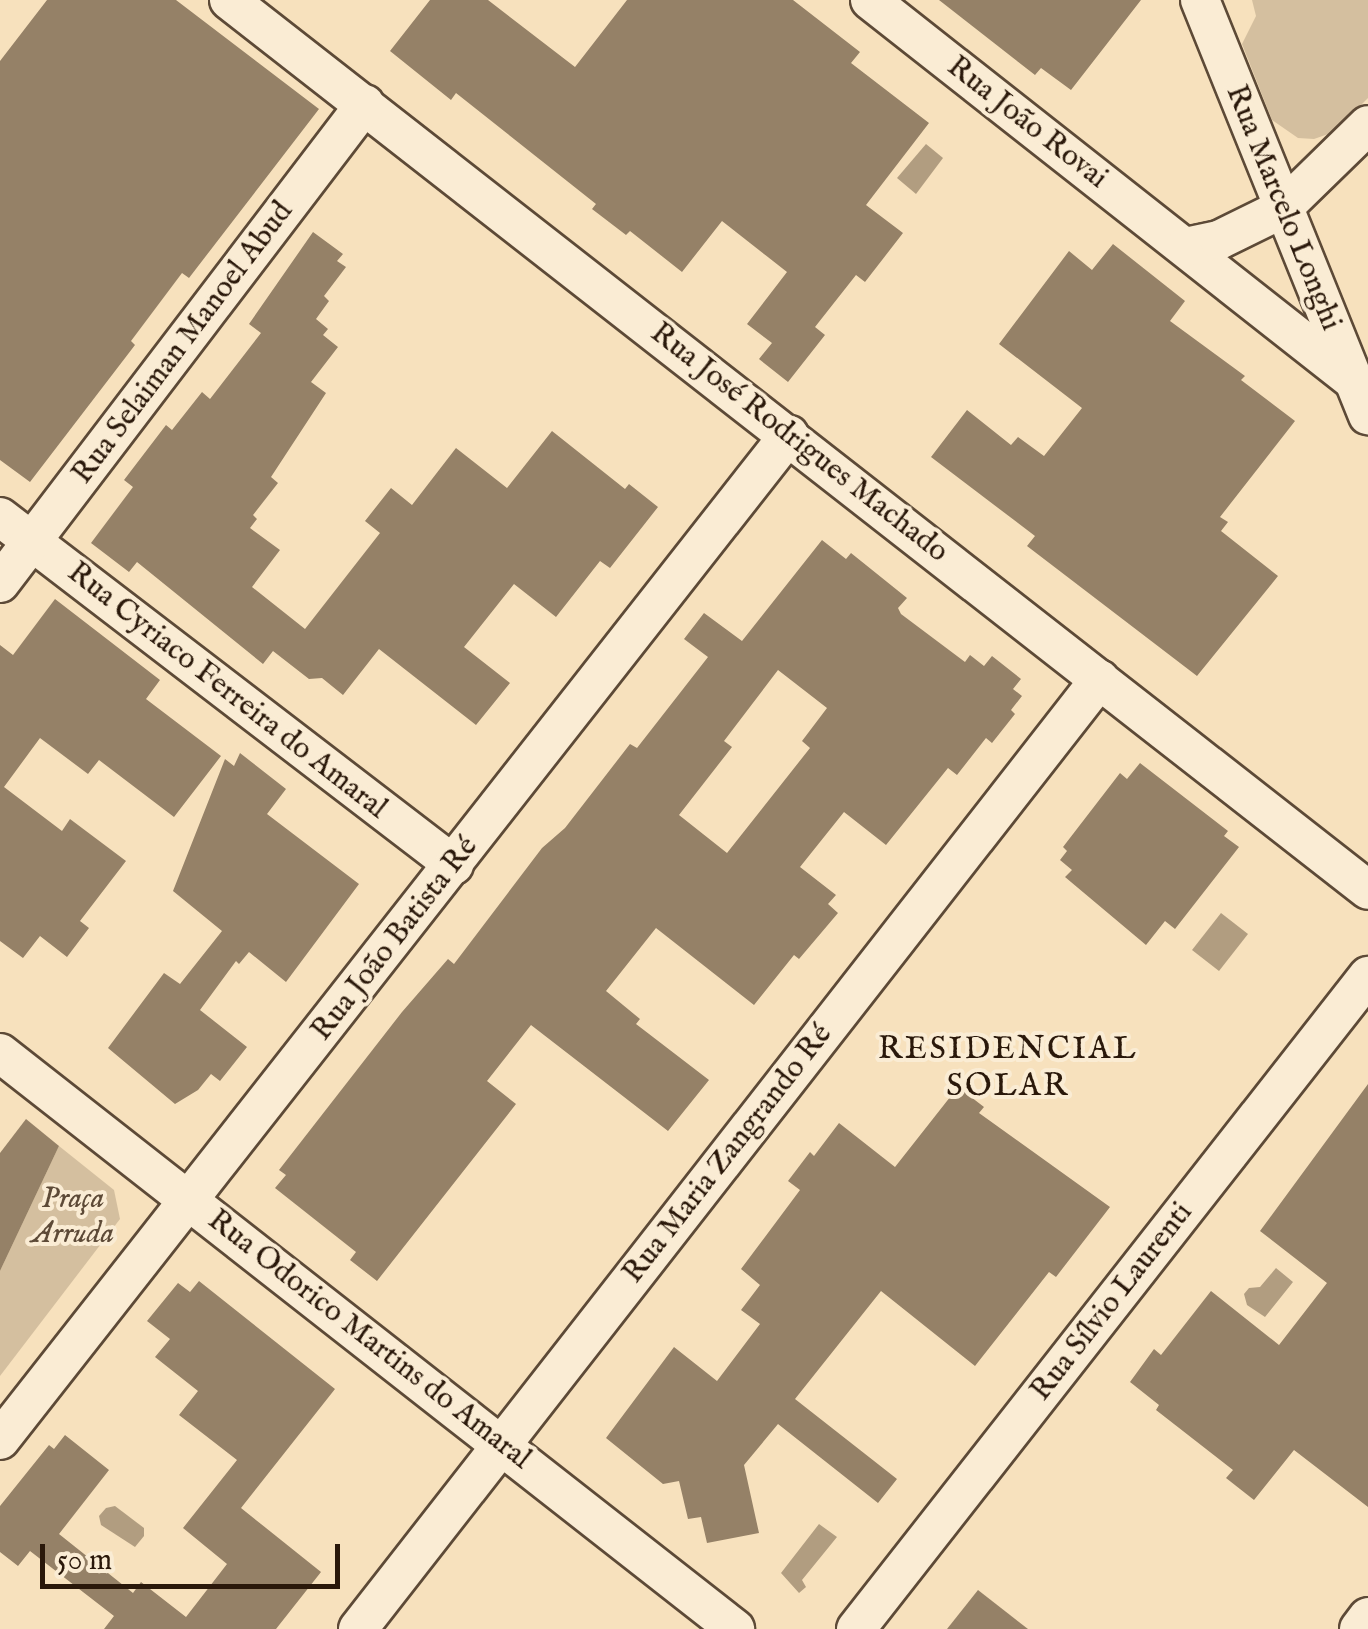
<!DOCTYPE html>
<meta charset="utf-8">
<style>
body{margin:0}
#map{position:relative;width:1368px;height:1629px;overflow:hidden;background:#f7e1bd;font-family:"IM FELL English",serif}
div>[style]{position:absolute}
.green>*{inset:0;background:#d4bf9f}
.water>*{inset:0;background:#b19d80}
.building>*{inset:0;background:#958167}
.roads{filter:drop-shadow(2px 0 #5d4a37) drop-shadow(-2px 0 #5d4a37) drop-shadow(0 2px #5d4a37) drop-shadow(0 -2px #5d4a37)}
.street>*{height:38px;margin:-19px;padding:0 19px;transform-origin:19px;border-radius:19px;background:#faecd4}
span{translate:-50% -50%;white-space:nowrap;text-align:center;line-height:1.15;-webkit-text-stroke:8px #faecd4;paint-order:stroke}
.street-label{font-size:30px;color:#2a180a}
.park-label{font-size:30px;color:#5d4a37;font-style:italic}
.neighbourhood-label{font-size:32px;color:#2a180a;letter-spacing:2.5px}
.scale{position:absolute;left:40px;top:1544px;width:300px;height:45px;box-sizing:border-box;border:5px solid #2a180a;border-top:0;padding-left:12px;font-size:30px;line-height:35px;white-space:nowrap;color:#2a180a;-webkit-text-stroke:8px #faecd4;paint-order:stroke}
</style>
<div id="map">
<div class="green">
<div style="clip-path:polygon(1252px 0,1368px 0,1368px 98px,1334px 132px,1314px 139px,1298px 138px,1272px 120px,1242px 44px,1256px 16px)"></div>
<div style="clip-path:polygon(59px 1146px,114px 1190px,120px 1219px,0 1376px,0 1271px)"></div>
</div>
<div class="water">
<div style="clip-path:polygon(926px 144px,943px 158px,916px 194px,897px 178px)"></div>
<div style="clip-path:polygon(1221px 913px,1248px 934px,1219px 971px,1192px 950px)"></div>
<div style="clip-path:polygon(1276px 1268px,1293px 1282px,1265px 1317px,1247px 1305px,1244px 1294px,1249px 1288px,1260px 1287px)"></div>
<div style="clip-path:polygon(115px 1506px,144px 1528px,144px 1536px,135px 1547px,101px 1525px,99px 1516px,106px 1508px)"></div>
<div style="clip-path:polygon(819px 1524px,837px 1537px,802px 1580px,806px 1587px,799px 1593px,781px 1573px)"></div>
</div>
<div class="building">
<div style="clip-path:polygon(47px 0,176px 0,319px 109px,189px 278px,182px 273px,131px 341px,135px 345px,30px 482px,0 460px,0 61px)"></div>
<div style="clip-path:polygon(430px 0,488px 0,575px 67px,627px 0,793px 0,860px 52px,851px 63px,929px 123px,866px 205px,903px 233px,865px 282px,856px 275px,815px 327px,825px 335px,788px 382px,759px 359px,772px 343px,747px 324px,787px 272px,722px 221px,682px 272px,630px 231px,626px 235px,592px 209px,596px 204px,456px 93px,451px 100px,390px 51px)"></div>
<div style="clip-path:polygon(939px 0,1141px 0,1071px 90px,1041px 68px,1035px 75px)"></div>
<div style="clip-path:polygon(313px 232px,343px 254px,337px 261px,346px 267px,324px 296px,329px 301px,316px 319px,328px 329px,323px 335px,338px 347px,311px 382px,326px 393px,271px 477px,278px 483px,253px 515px,257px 519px,250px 528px,280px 550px,252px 587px,305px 629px,380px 533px,365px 521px,391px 488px,412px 505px,456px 448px,507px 488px,552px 431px,625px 489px,629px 484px,658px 507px,610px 568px,600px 561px,556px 617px,514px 584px,464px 647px,510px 683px,476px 725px,379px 649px,343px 695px,322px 678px,309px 679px,273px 651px,263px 664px,137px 562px,129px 572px,91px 543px,133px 487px,124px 480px,166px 425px,172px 430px,202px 392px,210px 399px,261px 333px,249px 324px)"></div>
<div style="clip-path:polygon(1113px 244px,1185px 301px,1170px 321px,1245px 376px,1241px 380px,1295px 421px,1220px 517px,1228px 522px,1221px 531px,1278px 576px,1197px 676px,1027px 546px,1035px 536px,931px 457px,967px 410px,1011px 445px,1018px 437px,1044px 456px,1082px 408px,999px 344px,1069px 251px,1092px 270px)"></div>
<div style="clip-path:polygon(evenodd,822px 540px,846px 559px,851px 553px,907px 598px,898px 608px,901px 614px,965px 662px,970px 655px,984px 666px,992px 656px,1021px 679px,1013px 689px,1022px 696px,1011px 710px,1015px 714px,992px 743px,986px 738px,957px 775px,948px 768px,886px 845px,844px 812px,800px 867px,836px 895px,828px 904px,838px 913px,799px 959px,794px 955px,754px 1005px,656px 928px,606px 991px,640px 1019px,636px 1024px,709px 1080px,668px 1131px,531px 1025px,487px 1081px,516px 1104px,377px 1281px,350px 1260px,356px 1252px,275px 1188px,286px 1175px,279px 1170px,402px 1012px,448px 959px,454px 964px,542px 848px,565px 828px,630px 744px,637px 748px,708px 657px,684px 639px,704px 613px,742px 641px,822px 540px,778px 670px,827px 708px,802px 741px,810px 748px,727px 853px,679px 815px,732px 747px,724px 741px,778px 670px)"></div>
<div style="clip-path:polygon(55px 599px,160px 680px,146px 699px,221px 756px,174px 817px,99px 760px,88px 774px,40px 738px,4px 787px,62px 831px,70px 819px,126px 861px,80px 921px,89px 928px,67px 957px,40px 936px,23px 958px,0 941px,0 645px,13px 655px)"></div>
<div style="clip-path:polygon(240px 753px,286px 789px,267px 814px,359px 884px,286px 982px,249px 952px,239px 964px,236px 961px,200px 1010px,247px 1047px,220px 1081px,211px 1074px,198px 1090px,175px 1104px,108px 1048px,164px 973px,180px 984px,222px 931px,173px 891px,225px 759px,234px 766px)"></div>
<div style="clip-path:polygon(1140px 763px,1228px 831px,1224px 836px,1239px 847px,1175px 929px,1165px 921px,1146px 945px,1065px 877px,1072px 870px,1060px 860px,1067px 851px,1063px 847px,1120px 773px,1127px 779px)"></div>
<div style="clip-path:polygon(1368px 1084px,1368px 1507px,1294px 1450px,1254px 1500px,1226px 1478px,1233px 1470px,1156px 1410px,1159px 1405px,1130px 1382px,1154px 1349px,1161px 1355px,1211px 1291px,1279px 1345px,1327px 1283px,1260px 1231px)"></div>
<div style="clip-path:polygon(958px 1087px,984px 1107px,979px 1113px,1110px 1207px,1056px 1277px,1049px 1272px,975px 1366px,881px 1291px,795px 1399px,897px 1479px,878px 1503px,778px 1424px,744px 1465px,759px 1533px,707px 1543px,701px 1517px,688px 1519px,679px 1481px,663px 1484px,606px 1438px,674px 1347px,717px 1381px,760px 1324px,741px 1310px,760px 1285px,741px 1269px,800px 1190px,788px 1181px,810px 1152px,814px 1156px,839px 1123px,895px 1167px)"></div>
<div style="clip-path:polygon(26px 1119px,59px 1146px,0 1271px,0 1153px)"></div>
<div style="clip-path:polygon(199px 1281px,335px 1389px,241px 1508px,321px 1572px,276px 1629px,104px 1629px,114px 1616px,30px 1551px,18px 1566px,0 1552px,0 1506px,49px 1445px,54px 1449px,65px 1435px,109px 1470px,59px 1534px,133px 1593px,141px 1582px,186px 1617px,227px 1564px,183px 1528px,237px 1460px,179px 1415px,198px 1391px,155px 1357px,170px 1339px,147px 1321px,178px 1283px,190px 1292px)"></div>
<div style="clip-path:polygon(978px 1590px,1028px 1629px,947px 1629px)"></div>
</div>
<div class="roads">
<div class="street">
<div style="left:229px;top:0;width:1445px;rotate:38deg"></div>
<div style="left:870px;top:0;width:616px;rotate:38.21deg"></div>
<div style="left:1200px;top:0;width:448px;rotate:68deg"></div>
<div style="left:1185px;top:247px;width:35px;rotate:-12deg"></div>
<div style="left:1219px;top:240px;width:70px;rotate:-26.2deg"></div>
<div style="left:1282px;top:209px;width:120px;rotate:-44.3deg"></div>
<div style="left:0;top:517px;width:572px;rotate:37.47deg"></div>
<div style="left:0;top:583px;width:602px;rotate:-52.69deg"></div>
<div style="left:0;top:1053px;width:934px;rotate:38.08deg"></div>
<div style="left:0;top:1440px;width:1278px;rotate:-51.87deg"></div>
<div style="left:358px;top:1629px;width:1205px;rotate:-52.01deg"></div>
<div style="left:856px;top:1629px;width:830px;rotate:-51.9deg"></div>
<div style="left:1359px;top:1629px;width:15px;rotate:-53deg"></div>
</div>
</div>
<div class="street-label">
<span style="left:1027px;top:123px;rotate:38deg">Rua João Rovai</span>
<span style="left:1283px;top:208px;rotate:68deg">Rua Marcelo Longhi</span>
<span style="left:183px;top:343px;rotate:-53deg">Rua Selaiman Manoel Abud</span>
<span style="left:799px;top:443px;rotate:38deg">Rua José Rodrigues Machado</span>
<span style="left:227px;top:691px;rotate:38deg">Rua Cyriaco Ferreira do Amaral</span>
<span style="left:395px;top:939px;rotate:-52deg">Rua João Batista Ré</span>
<span style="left:728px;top:1154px;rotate:-52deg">Rua Maria Zangrando Ré</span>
<span style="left:1112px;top:1302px;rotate:-52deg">Rua Sílvio Laurenti</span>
<span style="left:369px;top:1340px;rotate:38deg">Rua Odorico Martins do Amaral</span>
</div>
<div class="park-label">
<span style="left:73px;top:1216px">Praça<br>Arruda</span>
</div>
<div class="neighbourhood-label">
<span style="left:1008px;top:1069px">RESIDENCIAL<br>SOLAR</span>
</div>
<div class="scale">50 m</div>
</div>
